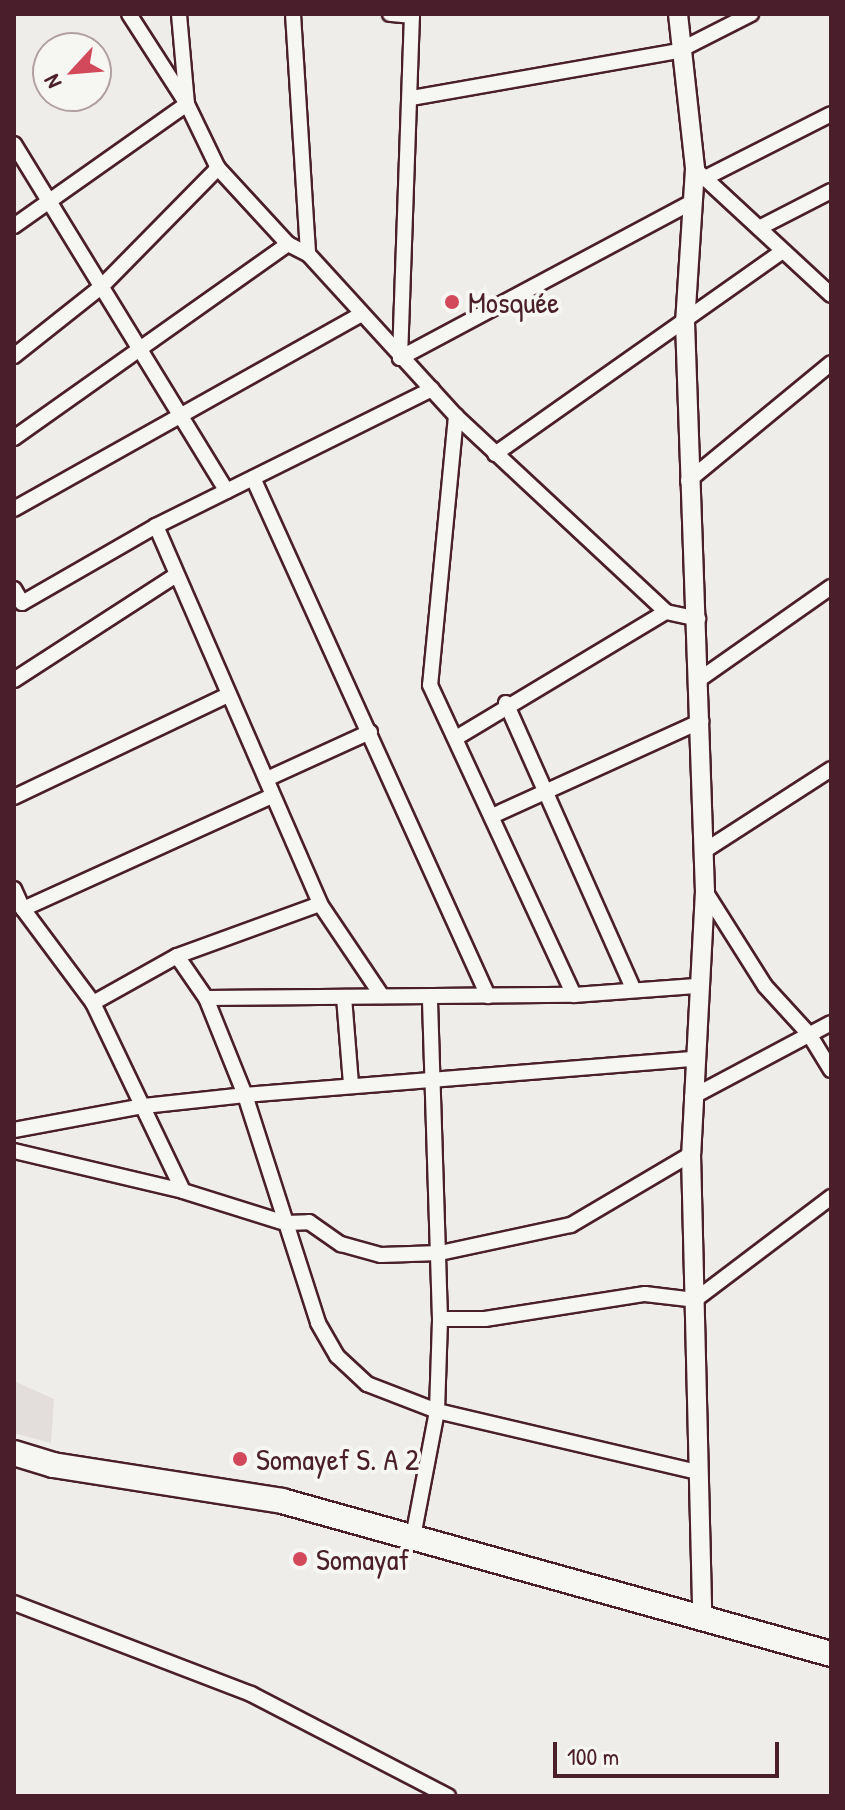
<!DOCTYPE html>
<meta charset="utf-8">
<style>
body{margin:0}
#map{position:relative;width:845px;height:1810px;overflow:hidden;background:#efedea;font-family:"Patrick Hand",sans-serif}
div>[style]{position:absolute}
.built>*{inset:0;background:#e3dedc}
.roads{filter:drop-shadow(2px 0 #4a1f2b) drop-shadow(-2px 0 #4a1f2b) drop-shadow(0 2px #4a1f2b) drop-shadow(0 -2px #4a1f2b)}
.minor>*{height:14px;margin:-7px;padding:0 7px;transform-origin:7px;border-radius:7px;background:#f6f6f2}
.tertiary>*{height:18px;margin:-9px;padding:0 9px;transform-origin:9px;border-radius:9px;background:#f6f6f2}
.primary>*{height:24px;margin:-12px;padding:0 12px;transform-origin:12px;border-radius:12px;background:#f6f6f2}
.dots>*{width:22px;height:22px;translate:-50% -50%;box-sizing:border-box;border:4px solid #f6f6f2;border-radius:50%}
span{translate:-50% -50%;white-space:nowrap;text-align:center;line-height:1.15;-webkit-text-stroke:8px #f6f6f2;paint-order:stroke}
.poi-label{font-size:30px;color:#4a1f2b}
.left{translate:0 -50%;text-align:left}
.frame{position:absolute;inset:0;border:16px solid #4a1f2b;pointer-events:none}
.north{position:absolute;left:32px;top:32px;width:80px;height:80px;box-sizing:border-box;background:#f6f6f2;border:2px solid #b1a0a2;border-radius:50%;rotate:244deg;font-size:22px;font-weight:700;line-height:32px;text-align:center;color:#4a1f2b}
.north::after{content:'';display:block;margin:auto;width:28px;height:36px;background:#d1495b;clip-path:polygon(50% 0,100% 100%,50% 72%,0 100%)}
.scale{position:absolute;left:553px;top:1742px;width:226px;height:36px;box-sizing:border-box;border:4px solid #4a1f2b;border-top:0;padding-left:10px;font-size:24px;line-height:28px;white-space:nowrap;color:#4a1f2b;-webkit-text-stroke:6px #f6f6f2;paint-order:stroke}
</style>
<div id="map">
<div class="built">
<div style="clip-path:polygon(14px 1381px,54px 1399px,51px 1443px,14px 1433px)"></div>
</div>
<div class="roads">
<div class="minor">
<div style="left:129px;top:14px;width:107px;rotate:57.2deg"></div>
<div style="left:187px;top:104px;width:71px;rotate:64.2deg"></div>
<div style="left:218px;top:168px;width:103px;rotate:47.4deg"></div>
<div style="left:288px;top:244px;width:22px;rotate:27deg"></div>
<div style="left:308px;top:254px;width:219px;rotate:47.6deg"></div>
<div style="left:456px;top:416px;width:287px;rotate:43deg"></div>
<div style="left:666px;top:612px;width:33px;rotate:12deg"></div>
<div style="left:293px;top:14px;width:240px;rotate:86.4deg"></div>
<div style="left:390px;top:14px;width:22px;rotate:5deg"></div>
<div style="left:412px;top:98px;width:270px;rotate:-10deg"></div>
<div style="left:678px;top:51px;width:82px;rotate:-26.9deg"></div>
<div style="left:14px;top:144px;width:407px;rotate:58.5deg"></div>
<div style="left:695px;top:169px;width:185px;rotate:42.8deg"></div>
<div style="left:705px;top:178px;width:141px;rotate:-26.9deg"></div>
<div style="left:14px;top:226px;width:212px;rotate:-35.2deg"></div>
<div style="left:187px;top:104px;width:90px;rotate:-95.1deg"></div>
<div style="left:759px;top:228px;width:81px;rotate:-27.2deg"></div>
<div style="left:14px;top:356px;width:111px;rotate:-38.4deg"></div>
<div style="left:101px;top:287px;width:167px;rotate:-45.5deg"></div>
<div style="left:400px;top:358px;width:344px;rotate:-88deg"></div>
<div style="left:400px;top:358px;width:329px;rotate:-28.1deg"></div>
<div style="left:456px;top:416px;width:270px;rotate:95.5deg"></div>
<div style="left:430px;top:685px;width:342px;rotate:65.1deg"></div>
<div style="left:14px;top:438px;width:336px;rotate:-35.3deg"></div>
<div style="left:495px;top:454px;width:352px;rotate:-35.2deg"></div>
<div style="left:253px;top:478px;width:569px;rotate:65.6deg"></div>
<div style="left:688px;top:481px;width:185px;rotate:-39.5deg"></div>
<div style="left:14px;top:509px;width:397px;rotate:-29.3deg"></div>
<div style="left:156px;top:526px;width:412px;rotate:66.5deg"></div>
<div style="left:320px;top:904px;width:111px;rotate:56deg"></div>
<div style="left:14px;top:589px;width:16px;rotate:60deg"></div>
<div style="left:22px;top:603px;width:155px;rotate:-29.9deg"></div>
<div style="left:156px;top:526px;width:308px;rotate:-26.4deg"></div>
<div style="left:700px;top:679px;width:160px;rotate:-35.1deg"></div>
<div style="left:14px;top:680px;width:193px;rotate:-32.9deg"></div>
<div style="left:506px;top:703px;width:314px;rotate:66deg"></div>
<div style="left:456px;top:738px;width:245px;rotate:-31deg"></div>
<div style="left:269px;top:778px;width:111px;rotate:-24.5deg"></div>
<div style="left:14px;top:797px;width:235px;rotate:-25.5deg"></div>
<div style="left:492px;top:816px;width:230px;rotate:-24.4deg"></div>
<div style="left:704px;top:851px;width:151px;rotate:-32.8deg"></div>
<div style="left:14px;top:889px;width:22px;rotate:66deg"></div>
<div style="left:23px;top:909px;width:117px;rotate:53.3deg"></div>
<div style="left:93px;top:1003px;width:208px;rotate:64.4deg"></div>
<div style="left:705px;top:891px;width:112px;rotate:57.7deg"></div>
<div style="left:765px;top:986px;width:65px;rotate:47.5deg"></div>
<div style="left:809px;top:1034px;width:42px;rotate:58.6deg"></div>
<div style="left:23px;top:909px;width:273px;rotate:-24.4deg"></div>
<div style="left:177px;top:956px;width:51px;rotate:55.4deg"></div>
<div style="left:206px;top:998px;width:105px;rotate:68.1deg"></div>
<div style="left:245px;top:1095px;width:239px;rotate:72.2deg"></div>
<div style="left:318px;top:1323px;width:38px;rotate:60deg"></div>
<div style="left:337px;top:1356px;width:41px;rotate:43deg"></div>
<div style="left:367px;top:1384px;width:75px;rotate:21.1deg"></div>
<div style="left:437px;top:1411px;width:268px;rotate:13.2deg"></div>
<div style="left:344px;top:997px;width:87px;rotate:85.4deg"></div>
<div style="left:206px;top:998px;width:368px;rotate:-0.5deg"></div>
<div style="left:574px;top:995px;width:122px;rotate:-4.2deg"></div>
<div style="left:93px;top:1003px;width:96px;rotate:-29.2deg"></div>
<div style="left:177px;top:956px;width:152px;rotate:-20deg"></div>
<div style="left:692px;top:1097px;width:157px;rotate:-28deg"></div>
<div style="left:14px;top:1130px;width:132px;rotate:-10.5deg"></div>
<div style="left:144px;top:1106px;width:102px;rotate:-6.2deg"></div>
<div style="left:245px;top:1095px;width:450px;rotate:-4.6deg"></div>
<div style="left:14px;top:1151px;width:174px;rotate:13.3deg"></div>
<div style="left:183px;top:1191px;width:107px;rotate:17.4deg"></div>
<div style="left:285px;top:1223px;width:24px;rotate:-2deg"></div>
<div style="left:309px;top:1222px;width:39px;rotate:35deg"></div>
<div style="left:341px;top:1244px;width:41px;rotate:15.4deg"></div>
<div style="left:381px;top:1255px;width:59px;rotate:-1.9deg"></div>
<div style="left:440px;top:1253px;width:134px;rotate:-12.1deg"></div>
<div style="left:571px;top:1225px;width:139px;rotate:-30.6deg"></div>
<div style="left:440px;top:1319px;width:45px"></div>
<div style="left:485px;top:1319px;width:162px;rotate:-8.9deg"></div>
<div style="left:645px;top:1294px;width:50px;rotate:6.8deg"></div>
<div style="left:695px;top:1300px;width:171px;rotate:-37.1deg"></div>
<div style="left:413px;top:1537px;width:128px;rotate:-79.2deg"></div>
<div style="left:437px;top:1411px;width:92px;rotate:-88.1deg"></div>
<div style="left:440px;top:1319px;width:323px;rotate:-91.8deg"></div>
<div style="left:14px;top:1603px;width:254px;rotate:21deg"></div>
<div style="left:251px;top:1694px;width:222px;rotate:27.4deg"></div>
</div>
<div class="tertiary">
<div style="left:678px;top:14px;width:156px;rotate:83.7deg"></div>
<div style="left:695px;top:169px;width:153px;rotate:93.7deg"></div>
<div style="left:685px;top:322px;width:569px;rotate:87.99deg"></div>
<div style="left:705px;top:891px;width:263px;rotate:93deg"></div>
<div style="left:691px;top:1154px;width:465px;rotate:88.6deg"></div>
</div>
<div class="primary">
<div style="left:14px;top:1453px;width:41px;rotate:17.1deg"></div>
<div style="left:53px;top:1465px;width:232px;rotate:8.9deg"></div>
<div style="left:282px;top:1501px;width:570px;rotate:15.57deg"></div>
</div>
</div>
<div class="dots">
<div style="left:452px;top:302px;background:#d1495b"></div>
<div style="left:240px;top:1459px;background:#d1495b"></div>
<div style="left:300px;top:1559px;background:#d1495b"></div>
</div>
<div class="poi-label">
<span class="left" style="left:468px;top:302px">Mosquée</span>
<span class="left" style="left:256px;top:1459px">Somayef S. A 2</span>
<span class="left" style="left:316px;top:1559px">Somayaf</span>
</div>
<div class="frame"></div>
<div class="north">N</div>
<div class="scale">100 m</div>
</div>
